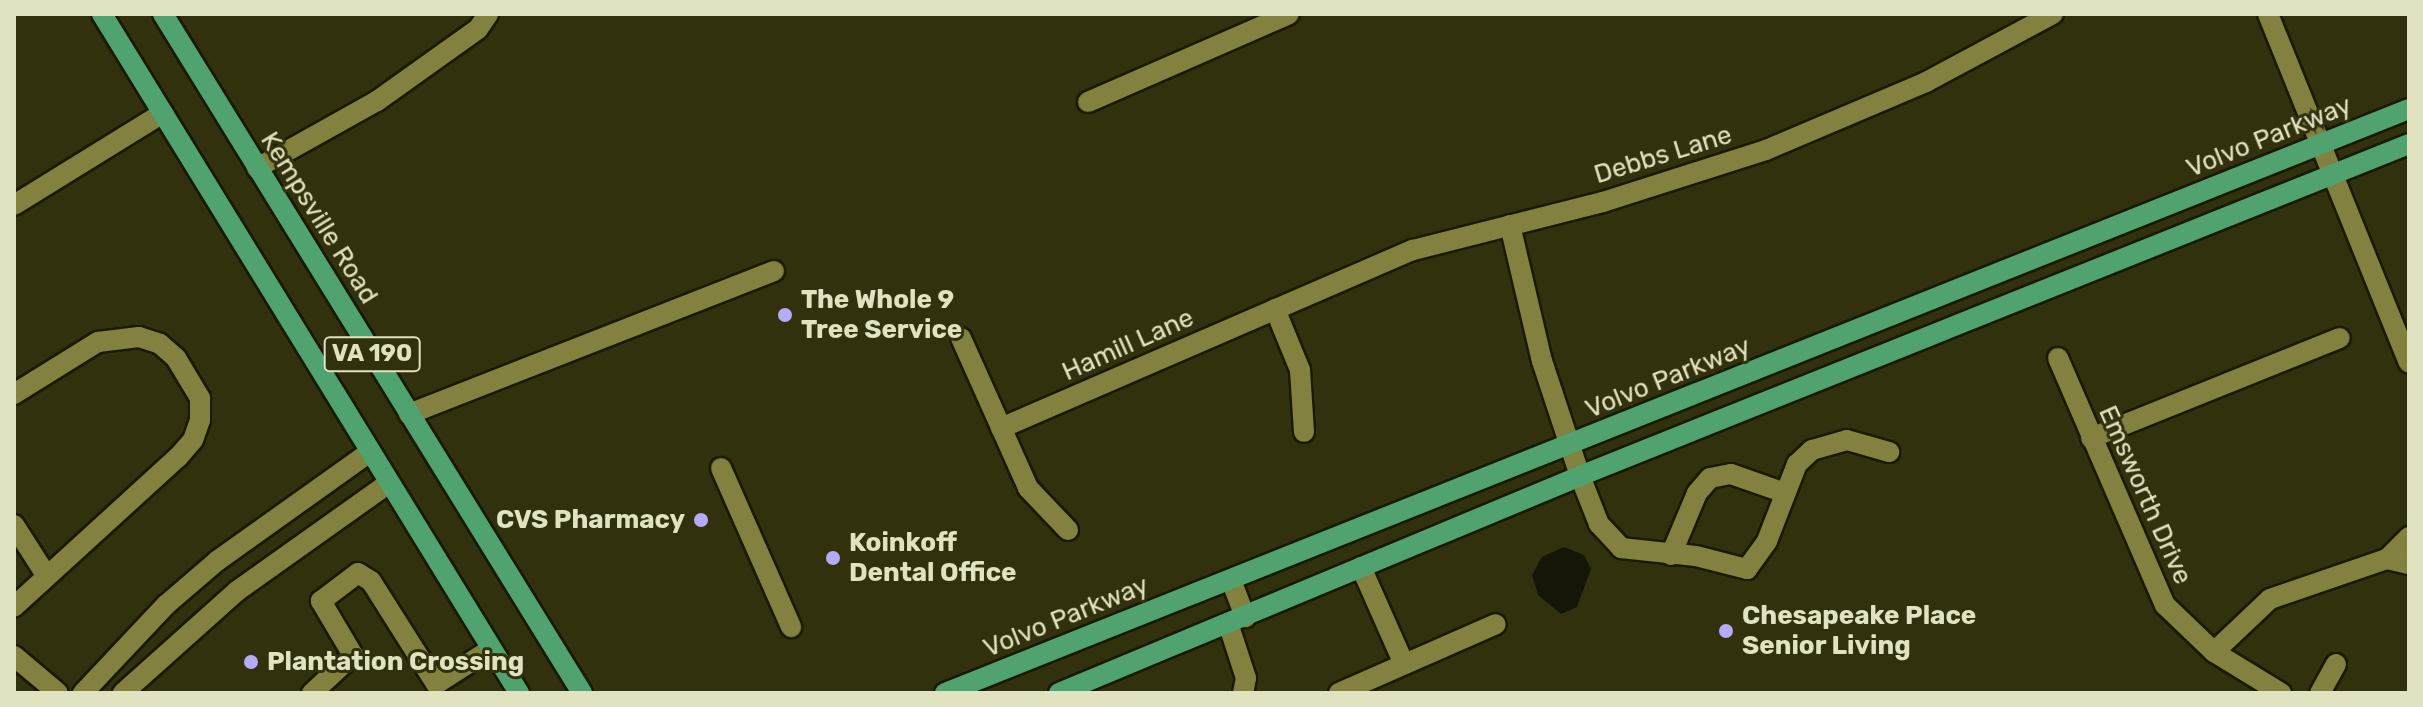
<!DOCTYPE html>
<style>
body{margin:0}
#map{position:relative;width:2423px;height:707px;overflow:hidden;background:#32310d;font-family:Rubik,sans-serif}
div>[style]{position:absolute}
.water>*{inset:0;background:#161608}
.roads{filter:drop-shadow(2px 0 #191904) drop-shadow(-2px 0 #191904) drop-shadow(0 2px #191904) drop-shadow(0 -2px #191904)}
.minor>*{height:20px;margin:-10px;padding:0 10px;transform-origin:10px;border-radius:10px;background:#83813f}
.major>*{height:20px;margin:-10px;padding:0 10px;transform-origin:10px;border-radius:10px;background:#50a26f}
.dots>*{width:22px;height:22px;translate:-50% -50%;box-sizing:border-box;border:4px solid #32310d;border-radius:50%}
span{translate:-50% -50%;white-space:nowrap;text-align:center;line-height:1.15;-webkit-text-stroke:6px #32310d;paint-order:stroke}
.shield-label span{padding:2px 6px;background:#32310d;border:2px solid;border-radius:6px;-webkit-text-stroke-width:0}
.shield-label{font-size:24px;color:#e1e2c0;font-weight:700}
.street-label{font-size:26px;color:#e1e2c0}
.poi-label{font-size:26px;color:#e1e2c0;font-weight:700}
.left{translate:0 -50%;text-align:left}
.right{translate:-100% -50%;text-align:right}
.frame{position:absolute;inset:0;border:16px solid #e1e2c0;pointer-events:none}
</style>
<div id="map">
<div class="water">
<div style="clip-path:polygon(1564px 547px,1584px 555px,1591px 569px,1577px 607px,1561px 614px,1538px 595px,1532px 575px,1542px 557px)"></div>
</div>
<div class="roads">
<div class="minor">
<div style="left:2268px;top:14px;width:376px;rotate:68deg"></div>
<div style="left:1088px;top:102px;width:219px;rotate:-23.6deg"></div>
<div style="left:257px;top:168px;width:137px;rotate:-29.2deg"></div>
<div style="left:377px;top:101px;width:124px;rotate:-35.5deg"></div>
<div style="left:478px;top:29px;width:18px;rotate:-56deg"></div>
<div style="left:14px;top:205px;width:175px;rotate:-31.7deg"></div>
<div style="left:1510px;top:225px;width:140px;rotate:76.8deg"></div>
<div style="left:1542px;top:361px;width:121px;rotate:71.7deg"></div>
<div style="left:1580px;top:476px;width:52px;rotate:68.4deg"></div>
<div style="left:1599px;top:524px;width:33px;rotate:47deg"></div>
<div style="left:1621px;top:548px;width:75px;rotate:6.1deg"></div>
<div style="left:1696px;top:556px;width:53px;rotate:14.3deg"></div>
<div style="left:1747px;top:569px;width:34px;rotate:-54deg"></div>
<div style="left:1767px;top:541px;width:83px;rotate:-68.7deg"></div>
<div style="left:1797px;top:464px;width:21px;rotate:-43deg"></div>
<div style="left:1812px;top:450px;width:36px;rotate:-16deg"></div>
<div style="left:1847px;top:440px;width:44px;rotate:15.9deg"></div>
<div style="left:1275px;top:309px;width:66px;rotate:67.7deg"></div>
<div style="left:1300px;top:370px;width:62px;rotate:86.3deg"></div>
<div style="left:961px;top:338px;width:164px;rotate:65.9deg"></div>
<div style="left:1028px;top:488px;width:58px;rotate:46.4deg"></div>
<div style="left:2058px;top:358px;width:269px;rotate:66.6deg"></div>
<div style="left:2165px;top:605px;width:68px;rotate:43.8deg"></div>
<div style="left:2214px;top:652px;width:79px;rotate:31.5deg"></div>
<div style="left:14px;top:394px;width:99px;rotate:-31.8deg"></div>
<div style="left:98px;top:342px;width:41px;rotate:-7deg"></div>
<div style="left:139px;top:337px;width:22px;rotate:18deg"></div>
<div style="left:160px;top:344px;width:21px;rotate:41deg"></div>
<div style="left:176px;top:358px;width:47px;rotate:59deg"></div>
<div style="left:200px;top:398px;width:22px;rotate:90deg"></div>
<div style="left:200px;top:420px;width:21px;rotate:109deg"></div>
<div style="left:193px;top:440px;width:23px;rotate:131deg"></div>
<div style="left:178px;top:457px;width:222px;rotate:137.6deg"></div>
<div style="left:409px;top:414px;width:392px;rotate:-21.4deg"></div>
<div style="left:1001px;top:428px;width:449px;rotate:-23.4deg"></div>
<div style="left:1413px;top:250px;width:196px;rotate:-14.2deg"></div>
<div style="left:1603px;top:202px;width:171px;rotate:-17.7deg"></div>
<div style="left:1766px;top:150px;width:174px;rotate:-23deg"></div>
<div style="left:1926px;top:82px;width:144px;rotate:-28.2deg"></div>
<div style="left:2091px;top:438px;width:268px;rotate:-21.9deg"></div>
<div style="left:721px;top:468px;width:174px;rotate:66.2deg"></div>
<div style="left:14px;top:525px;width:59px;rotate:57.4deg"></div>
<div style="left:1671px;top:555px;width:67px;rotate:-67.2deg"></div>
<div style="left:1697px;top:493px;width:20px;rotate:-49deg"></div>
<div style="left:1710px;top:478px;width:21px;rotate:-11deg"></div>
<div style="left:1731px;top:474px;width:57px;rotate:19.4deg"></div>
<div style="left:2387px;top:559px;width:23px;rotate:13deg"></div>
<div style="left:1361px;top:567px;width:106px;rotate:66.1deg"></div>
<div style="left:1231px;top:580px;width:40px;rotate:69deg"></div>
<div style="left:1228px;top:623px;width:58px;rotate:71.9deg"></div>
<div style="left:1246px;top:678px;width:15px;rotate:101deg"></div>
<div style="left:2214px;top:652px;width:77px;rotate:-43.4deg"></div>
<div style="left:2270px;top:599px;width:124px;rotate:-18.9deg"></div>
<div style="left:2387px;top:559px;width:31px;rotate:-45deg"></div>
<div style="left:14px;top:656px;width:57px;rotate:40.1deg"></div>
<div style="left:83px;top:693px;width:122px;rotate:-46.7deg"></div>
<div style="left:167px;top:604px;width:66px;rotate:-40.7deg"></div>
<div style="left:217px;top:561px;width:188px;rotate:-35.5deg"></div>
<div style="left:123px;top:693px;width:153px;rotate:-41.8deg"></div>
<div style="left:237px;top:591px;width:186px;rotate:-35.4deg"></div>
<div style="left:312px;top:693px;width:56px;rotate:-42.8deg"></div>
<div style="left:353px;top:655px;width:63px;rotate:-120.7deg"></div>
<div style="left:321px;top:601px;width:46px;rotate:-37.1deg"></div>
<div style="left:358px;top:573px;width:15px;rotate:32deg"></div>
<div style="left:371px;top:581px;width:122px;rotate:57.7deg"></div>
<div style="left:436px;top:684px;width:65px;rotate:-32.5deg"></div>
<div style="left:1339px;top:693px;width:171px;rotate:-23.7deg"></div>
<div style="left:2320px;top:693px;width:33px;rotate:-61deg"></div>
</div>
<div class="major">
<div style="left:102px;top:14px;width:797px;rotate:58.44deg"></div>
<div style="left:163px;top:14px;width:798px;rotate:58.32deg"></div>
<div style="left:945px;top:693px;width:1576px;rotate:-21.75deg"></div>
<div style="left:1059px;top:693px;width:564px;rotate:-22.61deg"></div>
<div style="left:1580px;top:476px;width:893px;rotate:-21.83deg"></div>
</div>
</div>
<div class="dots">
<div style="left:785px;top:315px;background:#b4acf9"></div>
<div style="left:701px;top:520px;background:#b4acf9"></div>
<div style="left:833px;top:558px;background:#b4acf9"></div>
<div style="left:1726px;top:631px;background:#b4acf9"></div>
<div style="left:251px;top:662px;background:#b4acf9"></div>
</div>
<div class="shield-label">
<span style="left:372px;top:354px">VA 190</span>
</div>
<div class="street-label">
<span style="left:2269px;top:137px;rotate:-22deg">Volvo Parkway</span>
<span style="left:1663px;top:155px;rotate:-17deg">Debbs Lane</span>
<span style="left:319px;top:218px;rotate:58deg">Kempsville Road</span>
<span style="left:1128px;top:345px;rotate:-24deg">Hamill Lane</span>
<span style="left:1668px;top:378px;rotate:-22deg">Volvo Parkway</span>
<span style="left:2145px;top:495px;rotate:66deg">Emsworth Drive</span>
<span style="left:1066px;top:617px;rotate:-22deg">Volvo Parkway</span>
</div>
<div class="poi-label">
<span class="left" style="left:801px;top:315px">The Whole 9<br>Tree Service</span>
<span class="right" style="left:685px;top:520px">CVS Pharmacy</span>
<span class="left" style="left:849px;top:558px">Koinkoff<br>Dental Office</span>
<span class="left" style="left:1742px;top:631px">Chesapeake Place<br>Senior Living</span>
<span class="left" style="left:267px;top:662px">Plantation Crossing</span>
</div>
<div class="frame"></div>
</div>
